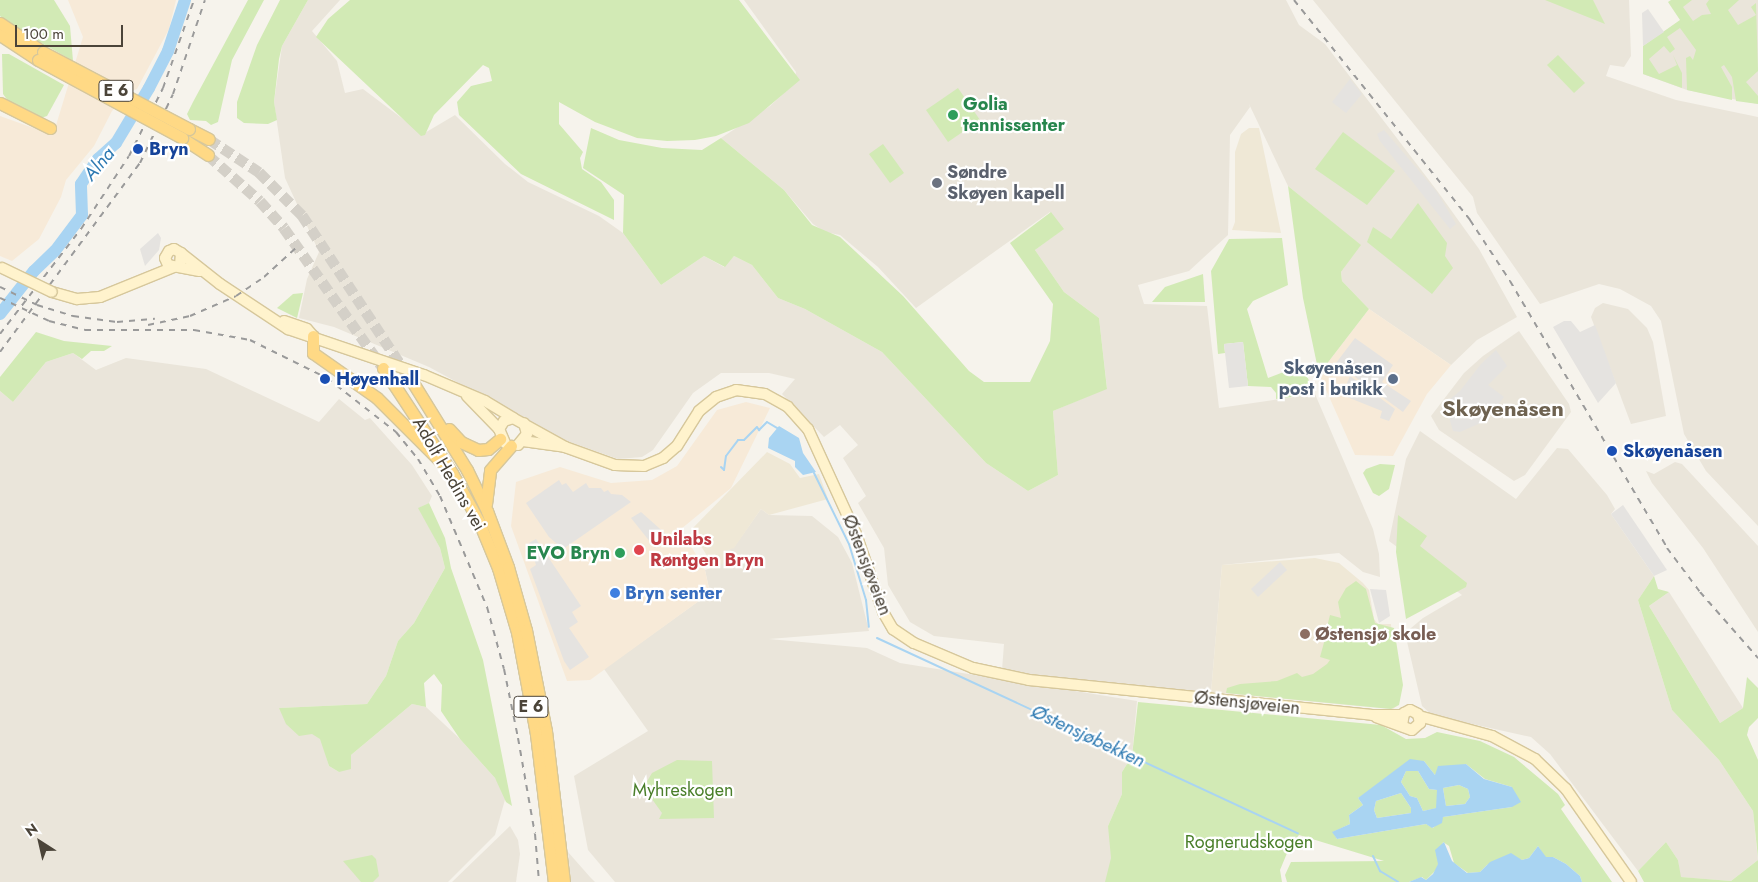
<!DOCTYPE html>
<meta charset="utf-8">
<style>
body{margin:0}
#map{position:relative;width:1758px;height:882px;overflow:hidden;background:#f6f3ec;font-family:Jost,sans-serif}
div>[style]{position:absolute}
.residential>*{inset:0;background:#eae5da}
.commercial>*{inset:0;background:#f7ead8}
.education>*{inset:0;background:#efe8d6}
.green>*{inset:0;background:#d2eab5}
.parking>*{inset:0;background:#e5e3e0}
.water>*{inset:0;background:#a9d4f2}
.stream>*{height:2px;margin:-1px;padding:0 1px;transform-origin:1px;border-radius:1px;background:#a9d4f2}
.river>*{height:12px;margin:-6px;padding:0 6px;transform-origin:6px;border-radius:6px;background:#a9d4f2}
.trunk-tunnel>*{height:11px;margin-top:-5.5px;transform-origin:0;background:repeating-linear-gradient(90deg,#d4d0c8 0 11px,transparent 0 16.5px)}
.roads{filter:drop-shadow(1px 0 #d6c79b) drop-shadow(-1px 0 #d6c79b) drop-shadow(0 1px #d6c79b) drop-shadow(0 -1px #d6c79b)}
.secondary>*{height:10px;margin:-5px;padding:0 5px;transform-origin:5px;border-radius:5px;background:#fff3cd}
.trunk>*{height:11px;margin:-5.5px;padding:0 5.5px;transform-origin:5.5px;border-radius:5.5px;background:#ffd985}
.rail>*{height:2px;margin-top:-1px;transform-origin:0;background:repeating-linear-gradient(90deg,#9a9a9a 0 6px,transparent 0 12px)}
.bridges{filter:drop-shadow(1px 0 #d6c79b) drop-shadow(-1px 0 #d6c79b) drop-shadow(0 1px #d6c79b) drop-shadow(0 -1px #d6c79b)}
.secondary-bridge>*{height:10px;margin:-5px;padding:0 5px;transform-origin:5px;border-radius:5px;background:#fff3cd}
.trunk-bridge>*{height:11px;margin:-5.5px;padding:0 5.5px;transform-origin:5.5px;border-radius:5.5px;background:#ffd985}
.dots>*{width:14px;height:14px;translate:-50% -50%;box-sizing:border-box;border:2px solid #fff;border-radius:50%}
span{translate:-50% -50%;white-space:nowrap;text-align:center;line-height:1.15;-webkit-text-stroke:4.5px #fff;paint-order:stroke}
.shield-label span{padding:1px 4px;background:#fff;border:1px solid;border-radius:4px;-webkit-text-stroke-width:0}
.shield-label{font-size:16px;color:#4b4439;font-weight:700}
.leisure-label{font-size:18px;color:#27864d;font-weight:700}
.left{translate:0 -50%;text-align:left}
.right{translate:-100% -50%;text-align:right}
.transit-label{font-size:18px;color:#164399;font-weight:700}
.worship-label{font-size:18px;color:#5b616d;font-weight:700}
.service-label{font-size:18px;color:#4e5e75;font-weight:700}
.street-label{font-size:18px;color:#4b4439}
.health-label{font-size:18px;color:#be3a42;font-weight:700}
.shop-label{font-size:18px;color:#366cbe;font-weight:700}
.education-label{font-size:18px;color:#785e54;font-weight:700}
.park-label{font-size:18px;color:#4a7f2a}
.water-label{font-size:19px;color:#2e7ab2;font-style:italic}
.district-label{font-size:22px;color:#6e6250;font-weight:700}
.north{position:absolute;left:15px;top:817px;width:50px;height:50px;-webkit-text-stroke:4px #fff;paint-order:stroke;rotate:325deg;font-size:14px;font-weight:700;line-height:20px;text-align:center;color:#4b4439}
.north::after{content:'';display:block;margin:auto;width:18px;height:22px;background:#4b4439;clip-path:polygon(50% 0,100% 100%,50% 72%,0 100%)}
.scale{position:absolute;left:15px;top:25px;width:108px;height:22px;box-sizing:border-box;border:2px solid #4b4439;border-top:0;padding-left:6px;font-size:15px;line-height:18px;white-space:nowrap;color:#4b4439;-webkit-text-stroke:4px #fff;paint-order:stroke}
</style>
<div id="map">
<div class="residential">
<div style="clip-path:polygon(308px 0,340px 0,312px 31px,337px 61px,345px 93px,363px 89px,423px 134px,455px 115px,505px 164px,528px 182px,599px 216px,623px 233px,661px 285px,704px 256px,724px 267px,734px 256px,752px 265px,778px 298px,805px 309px,882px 352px,986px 463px,1028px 491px,1058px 475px,1053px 411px,1107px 388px,1099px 318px,1064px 292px,1035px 250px,1063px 229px,1050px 212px,916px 308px,878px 267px,840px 235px,825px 232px,813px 224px,784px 190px,721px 138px,770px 106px,794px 84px,796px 72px,744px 0,1286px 0,1299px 25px,1325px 44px,1438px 192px,1479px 249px,1517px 317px,1477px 340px,1451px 365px,1369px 309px,1342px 281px,1341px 272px,1360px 245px,1288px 186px,1249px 104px,1250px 107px,1230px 135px,1228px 235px,1189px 271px,1138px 285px,1144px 304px,1207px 306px,1219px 408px,1315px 394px,1373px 529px,1379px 554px,1380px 577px,1363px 572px,1339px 553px,1222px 565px,1211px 692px,1047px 680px,1002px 670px,1004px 644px,934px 636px,910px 622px,888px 585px,884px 548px,858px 503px,866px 496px,843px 458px,858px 445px,840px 425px,824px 437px,782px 394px,795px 379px,769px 373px,721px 373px,693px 393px,653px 450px,642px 457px,618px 459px,564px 440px,429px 367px,334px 327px,299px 318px,307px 279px,319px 252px,285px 178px,274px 102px,282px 46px)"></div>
<div style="clip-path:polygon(1313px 0,1629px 0,1631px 56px,1624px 67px,1610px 65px,1606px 76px,1676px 100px,1758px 117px,1758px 526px,1706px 471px,1684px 434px,1661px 321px,1651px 306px,1620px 289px,1599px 284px,1540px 304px,1477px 213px,1473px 197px)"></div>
<div style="clip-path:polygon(1672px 0,1758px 0,1758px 104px,1687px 90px,1643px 74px,1643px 46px,1681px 20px)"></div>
<div style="clip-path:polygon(1603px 303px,1628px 309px,1647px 328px,1653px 342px,1666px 416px,1631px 424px,1591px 317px,1595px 308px)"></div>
<div style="clip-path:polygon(1519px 331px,1569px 404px,1571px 412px,1525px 475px,1514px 481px,1439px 430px,1431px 416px,1464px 373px,1483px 356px)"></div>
<div style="clip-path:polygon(73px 353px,96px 370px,126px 358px,206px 369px,319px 422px,339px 399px,365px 420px,370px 418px,412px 465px,432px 496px,429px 503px,419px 508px,440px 548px,445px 568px,414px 623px,398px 641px,386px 676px,367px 704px,279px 708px,321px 739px,329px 766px,339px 772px,351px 755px,412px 704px,426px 707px,460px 739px,495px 778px,506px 796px,495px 835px,448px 882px,0 882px,0 391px,13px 402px,46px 362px)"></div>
<div style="clip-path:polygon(1420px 431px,1516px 499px,1557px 448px,1568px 449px,1607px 495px,1615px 509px,1611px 514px,1654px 576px,1638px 600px,1672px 710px,1719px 760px,1753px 811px,1758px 860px,1731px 881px,1680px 877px,1678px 860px,1666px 842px,1638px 871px,1550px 754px,1531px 737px,1432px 715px,1422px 706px,1405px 633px,1423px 618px,1462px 595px,1389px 541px,1406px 459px)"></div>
<div style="clip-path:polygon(1675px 462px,1682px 464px,1758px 546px,1758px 632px,1703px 548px,1652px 483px,1646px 471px,1654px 474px)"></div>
<div style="clip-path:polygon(761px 509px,769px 515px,812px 516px,838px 537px,852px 563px,869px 631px,769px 639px,867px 648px,900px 663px,1137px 701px,1132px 756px,1122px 772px,1122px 794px,1108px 826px,1119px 847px,1109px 882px,615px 882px,588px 850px,574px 776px,648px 731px,604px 669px,710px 593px,705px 570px,731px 560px,728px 550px,734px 547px)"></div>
<div style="clip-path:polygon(1669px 592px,1743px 708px,1720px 723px,1649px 606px)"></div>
<div style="clip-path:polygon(510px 826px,518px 840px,520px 854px,516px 882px,452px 882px)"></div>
<div style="clip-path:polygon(568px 852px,590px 877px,595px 882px,571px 882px)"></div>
</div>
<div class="commercial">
<div style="clip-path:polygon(68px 0,176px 0,169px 29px,137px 89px,131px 91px,112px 111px,94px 146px,66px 180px,61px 197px,39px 239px,12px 261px,0 256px,0 116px,53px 135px,83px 37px)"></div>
<div style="clip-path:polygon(1369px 309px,1451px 365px,1427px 394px,1393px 456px,1355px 455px,1319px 374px)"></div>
<div style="clip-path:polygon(746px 402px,770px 408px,731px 488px,681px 529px,705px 570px,710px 593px,590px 680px,567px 681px,511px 526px,516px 482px,560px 467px,611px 483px,652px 480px,677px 466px,717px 410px)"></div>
</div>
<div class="education">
<div style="clip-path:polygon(1249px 128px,1259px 128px,1281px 233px,1232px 230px,1235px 222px,1235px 152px,1241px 134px)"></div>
<div style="clip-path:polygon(767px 452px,790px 464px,800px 478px,819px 474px,828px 499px,769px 515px,761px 509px,734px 548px,728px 550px,732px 560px,714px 567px,691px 530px)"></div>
<div style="clip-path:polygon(1315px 558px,1339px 563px,1363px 583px,1369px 590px,1374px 619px,1378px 624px,1391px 624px,1397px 706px,1393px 709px,1211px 692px,1222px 565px)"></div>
</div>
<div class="green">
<div style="clip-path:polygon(0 0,54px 0,70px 26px,73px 61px,10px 25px,0 16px)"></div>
<div style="clip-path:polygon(248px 0,264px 0,232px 60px,218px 122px,211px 125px,206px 121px,190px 120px,187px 114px,193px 102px)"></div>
<div style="clip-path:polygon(280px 0,308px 0,282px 46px,279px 59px,274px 102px,277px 120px,268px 124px,244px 123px,237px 118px,237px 102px,257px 45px)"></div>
<div style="clip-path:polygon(350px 0,739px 0,800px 80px,749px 123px,716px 136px,695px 140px,667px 141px,637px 138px,595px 122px,559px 102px,559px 124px,583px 152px,580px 158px,582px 169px,601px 182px,614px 200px,614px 220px,521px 174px,459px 115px,457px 102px,471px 86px,492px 81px,489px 68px,483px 65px,434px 115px,425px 135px,421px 136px,316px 37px,328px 19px)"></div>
<div style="clip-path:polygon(1545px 0,1593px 0,1605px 24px)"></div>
<div style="clip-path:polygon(1671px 0,1692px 0,1683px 7px,1693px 21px,1702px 15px,1711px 14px,1706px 4px,1709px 0,1739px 0,1728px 10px,1738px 25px,1756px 15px,1751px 7px,1756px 3px,1758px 71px,1746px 82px,1758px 96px,1758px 104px,1736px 101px,1732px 77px,1724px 65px,1721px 67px,1732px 87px,1732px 100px,1687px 90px,1686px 58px,1690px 56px,1693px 60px,1696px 50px,1680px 28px,1667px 37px,1675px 49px,1670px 53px,1664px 46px,1649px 59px,1659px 74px,1677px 65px,1673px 55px,1682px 73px,1682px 88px,1643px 74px,1643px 46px,1680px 20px,1668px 2px)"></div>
<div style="clip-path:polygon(2px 54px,9px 54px,64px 85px,47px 116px,41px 118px,11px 105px,3px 94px)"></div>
<div style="clip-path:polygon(1558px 55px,1585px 83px,1574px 93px,1547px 65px)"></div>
<div style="clip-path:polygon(958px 88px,980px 120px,948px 142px,926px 110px)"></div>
<div style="clip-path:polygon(591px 128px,619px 140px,662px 148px,702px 150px,721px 138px,784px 190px,812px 225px,840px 237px,903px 296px,969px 371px,984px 382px,1030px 382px,1050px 341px,1053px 304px,1010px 243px,1051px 212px,1064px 229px,1035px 250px,1064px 292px,1099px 318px,1107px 389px,1053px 411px,1058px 475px,1028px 491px,986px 463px,882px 352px,805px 309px,778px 298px,752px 265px,734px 256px,725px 267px,704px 256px,661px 285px,623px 233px,624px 195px,583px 168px)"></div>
<div style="clip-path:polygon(1343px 132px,1395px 171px,1367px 205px,1315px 169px)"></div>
<div style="clip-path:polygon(883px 144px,904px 173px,890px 183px,869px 154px)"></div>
<div style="clip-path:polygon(1288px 186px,1361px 245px,1341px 272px,1342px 281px,1369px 309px,1319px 374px,1303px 298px)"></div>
<div style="clip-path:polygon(1418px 203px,1447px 243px,1445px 256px,1453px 268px,1432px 294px,1367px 242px,1373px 227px,1391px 239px)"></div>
<div style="clip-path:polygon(1282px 238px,1288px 285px,1253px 301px,1247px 309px,1268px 378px,1302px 365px,1315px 394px,1276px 399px,1276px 393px,1271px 387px,1248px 386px,1243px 342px,1224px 344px,1225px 353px,1218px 354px,1211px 271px,1229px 239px)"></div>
<div style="clip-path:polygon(1203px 274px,1205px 302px,1152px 302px,1165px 287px)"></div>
<div style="clip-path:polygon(303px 293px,297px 318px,277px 308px,293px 294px)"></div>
<div style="clip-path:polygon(36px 332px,64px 341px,112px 346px,104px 351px,91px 351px,82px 359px,73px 353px,46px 362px,13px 402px,0 391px,0 377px)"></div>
<div style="clip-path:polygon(1380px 464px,1395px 465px,1389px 489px,1379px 496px,1373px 493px,1363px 473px,1366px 469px)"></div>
<div style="clip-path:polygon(429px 503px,445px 538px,451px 568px,483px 660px,512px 806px,506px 802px,495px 778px,460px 739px,441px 711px,442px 685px,434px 674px,424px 683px,426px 707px,412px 704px,351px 755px,351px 769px,339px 772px,329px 766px,320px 739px,312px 734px,299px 736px,286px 724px,279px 708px,367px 704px,386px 676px,398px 641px,414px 623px,445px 568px,440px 548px,418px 508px)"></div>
<div style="clip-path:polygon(1398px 515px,1427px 536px,1420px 546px,1467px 583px,1466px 587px,1406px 619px,1396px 552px)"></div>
<div style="clip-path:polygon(1654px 576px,1658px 589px,1669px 592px,1649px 606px,1720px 723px,1743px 708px,1747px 677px,1758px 688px,1758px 718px,1749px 727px,1747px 735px,1758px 760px,1758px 858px,1753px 811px,1719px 760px,1672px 710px,1638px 600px)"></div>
<div style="clip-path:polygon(1356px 581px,1366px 589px,1375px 623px,1394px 628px,1403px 685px,1399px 705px,1391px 709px,1226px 693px,1227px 688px,1240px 684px,1277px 681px,1297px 673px,1302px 677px,1313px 674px,1327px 664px,1330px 660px,1320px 657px,1325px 639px,1335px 641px,1336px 638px,1325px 635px,1330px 615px,1341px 618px,1338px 602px,1346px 588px)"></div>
<div style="clip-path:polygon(evenodd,1138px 702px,1381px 725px,1406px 739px,1425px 738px,1437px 732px,1480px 741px,1514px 757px,1558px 794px,1565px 805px,1561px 809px,1612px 882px,1582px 882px,1580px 876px,1566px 864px,1553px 857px,1545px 857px,1538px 846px,1529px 858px,1522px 860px,1511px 856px,1487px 865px,1480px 872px,1468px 873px,1454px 863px,1449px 846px,1443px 842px,1437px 869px,1426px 880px,1422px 877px,1409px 882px,1287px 882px,1285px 875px,1291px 862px,1384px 861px,1299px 835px,1290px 846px,1280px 870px,1282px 882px,1105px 882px,1111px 858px,1108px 826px,1122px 794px,1122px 772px,1132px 756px,1138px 702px,1424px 761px,1435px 775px,1466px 764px,1485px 779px,1512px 787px,1512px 807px,1443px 817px,1433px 828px,1426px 824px,1337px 839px,1333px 832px,1350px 824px,1349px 815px,1363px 805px,1358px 798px,1424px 761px)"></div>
<div style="clip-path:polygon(677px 760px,712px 761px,714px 818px,659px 819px,662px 813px,644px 788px,646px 783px,652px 773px)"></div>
<div style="clip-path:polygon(1406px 771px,1418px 771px,1429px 789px,1437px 790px,1437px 808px,1423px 811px,1417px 798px,1410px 796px,1401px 782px)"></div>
<div style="clip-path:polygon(1459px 785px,1468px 789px,1470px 797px,1465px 804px,1446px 806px,1443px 788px)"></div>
<div style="clip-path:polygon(1401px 793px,1411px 808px,1411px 813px,1377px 818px,1374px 810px,1376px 801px)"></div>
<div style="clip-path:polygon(1666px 842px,1678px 860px,1681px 877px,1731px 881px,1758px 860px,1758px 882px,1644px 882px,1638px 871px)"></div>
<div style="clip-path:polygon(372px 855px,376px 859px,379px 876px,373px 882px,361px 882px,343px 861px)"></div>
</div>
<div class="parking">
<div style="clip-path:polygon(1648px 9px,1664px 32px,1643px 46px,1642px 13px)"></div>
<div style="clip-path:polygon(1350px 79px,1362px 94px,1346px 113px,1332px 102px)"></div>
<div style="clip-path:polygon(1384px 130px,1437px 192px,1456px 224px,1450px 229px,1380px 141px,1377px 134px)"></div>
<div style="clip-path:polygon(158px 233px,161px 238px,159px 250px,145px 266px,140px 249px)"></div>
<div style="clip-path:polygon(1564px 321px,1571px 321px,1580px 332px,1595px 325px,1616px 383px,1598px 403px,1553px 327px)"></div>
<div style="clip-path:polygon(1355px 338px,1393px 365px,1382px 382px,1411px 401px,1403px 412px,1336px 363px)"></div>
<div style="clip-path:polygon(1243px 342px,1248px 386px,1229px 388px,1224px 344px)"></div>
<div style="clip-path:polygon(1496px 350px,1507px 366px,1488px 385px,1504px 397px,1485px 421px,1460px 432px,1453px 431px,1445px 403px,1460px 391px,1481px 364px)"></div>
<div style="clip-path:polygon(1350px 376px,1395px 409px,1389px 421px,1380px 418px,1382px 411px,1342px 395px)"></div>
<div style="clip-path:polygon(559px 480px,562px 485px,566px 483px,573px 492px,586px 483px,589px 488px,601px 488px,604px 492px,608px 490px,611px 494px,622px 495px,631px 502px,563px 549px,549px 537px,526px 503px)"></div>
<div style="clip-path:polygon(1623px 505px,1667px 570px,1654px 576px,1611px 514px)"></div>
<div style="clip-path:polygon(641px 512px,668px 536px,655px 548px,631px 518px)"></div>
<div style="clip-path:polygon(536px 539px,581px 606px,572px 612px,578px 622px,569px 628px,589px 657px,570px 670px,564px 661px,530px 569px,536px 565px,529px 543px)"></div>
<div style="clip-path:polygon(1280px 562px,1287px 570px,1258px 597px,1251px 589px)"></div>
<div style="clip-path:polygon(1370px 589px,1386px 590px,1390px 616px,1379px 623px)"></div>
</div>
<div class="water">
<div style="clip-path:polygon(779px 426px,799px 438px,803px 453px,816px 472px,803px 475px,795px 467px,795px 461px,768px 448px,769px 438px)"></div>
<div style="clip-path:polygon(evenodd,1410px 759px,1424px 761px,1435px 775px,1438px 766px,1466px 764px,1484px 779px,1512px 787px,1521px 802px,1512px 807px,1443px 817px,1442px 823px,1432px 828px,1426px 824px,1337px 839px,1332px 832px,1350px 824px,1349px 815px,1363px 805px,1358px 798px,1410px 759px,1406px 771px,1418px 771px,1429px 789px,1437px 790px,1436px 808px,1423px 811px,1417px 798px,1410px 796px,1401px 782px,1406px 771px,1410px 759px,1459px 785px,1468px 789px,1470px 797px,1465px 804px,1446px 806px,1443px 788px,1459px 785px,1410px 759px,1401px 793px,1411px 808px,1411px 813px,1377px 818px,1374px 810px,1376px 801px,1401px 793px)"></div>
<div style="clip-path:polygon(1444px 842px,1452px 861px,1467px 873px,1480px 872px,1490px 862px,1511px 853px,1522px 860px,1529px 858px,1538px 846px,1546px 857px,1553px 857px,1566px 864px,1580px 876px,1582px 882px,1409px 882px,1421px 877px,1426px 880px,1433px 874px,1438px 864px,1435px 850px)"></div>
</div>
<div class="stream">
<div style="left:721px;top:467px;width:4px;rotate:45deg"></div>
<div style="left:724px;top:470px;width:14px;rotate:-82deg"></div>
<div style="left:726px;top:456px;width:20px;rotate:-53deg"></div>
<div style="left:738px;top:440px;width:6px"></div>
<div style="left:744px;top:440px;width:18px;rotate:-45deg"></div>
<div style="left:757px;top:427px;width:4px;rotate:56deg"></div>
<div style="left:759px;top:430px;width:11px;rotate:-45deg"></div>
<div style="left:767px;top:422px;width:12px;rotate:31deg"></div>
<div style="left:814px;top:473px;width:79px;rotate:63.8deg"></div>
<div style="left:849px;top:544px;width:59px;rotate:73.1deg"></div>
<div style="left:866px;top:600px;width:27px;rotate:84deg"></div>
<div style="left:877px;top:638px;width:464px;rotate:24.9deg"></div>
<div style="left:1373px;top:856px;width:17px;rotate:65deg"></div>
<div style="left:1380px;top:871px;width:21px;rotate:31deg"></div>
</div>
<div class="river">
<div style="left:0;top:314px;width:55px;rotate:-51.7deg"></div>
<div style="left:34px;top:271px;width:29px;rotate:-44deg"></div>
<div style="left:55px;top:251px;width:45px;rotate:-53.1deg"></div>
<div style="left:82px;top:215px;width:31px;rotate:-92deg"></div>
<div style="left:81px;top:184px;width:30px;rotate:-56deg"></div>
<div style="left:98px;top:159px;width:24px;rotate:-42deg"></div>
<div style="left:116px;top:143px;width:64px;rotate:-59deg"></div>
<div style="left:149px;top:88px;width:42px;rotate:-62.8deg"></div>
<div style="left:168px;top:51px;width:54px;rotate:-71.6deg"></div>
</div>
<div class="trunk-tunnel">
<div style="left:209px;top:139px;width:60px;rotate:33.4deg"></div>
<div style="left:259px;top:172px;width:61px;rotate:45deg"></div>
<div style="left:302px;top:215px;width:191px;rotate:56.6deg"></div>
<div style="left:208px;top:155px;width:69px;rotate:41.5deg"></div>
<div style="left:260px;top:201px;width:36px;rotate:48deg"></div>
<div style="left:284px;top:228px;width:168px;rotate:54.7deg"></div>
</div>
<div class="roads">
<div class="secondary">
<div style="left:182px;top:254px;width:48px;rotate:38.3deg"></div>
<div style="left:220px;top:284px;width:82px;rotate:33.5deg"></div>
<div style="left:288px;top:329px;width:144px;rotate:18.7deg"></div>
<div style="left:424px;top:375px;width:66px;rotate:23.1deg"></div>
<div style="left:485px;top:401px;width:33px;rotate:31deg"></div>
<div style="left:180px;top:265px;width:12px;rotate:-85deg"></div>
<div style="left:181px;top:253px;width:8px;rotate:-150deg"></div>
<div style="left:174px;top:249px;width:5px;rotate:158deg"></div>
<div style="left:169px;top:251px;width:8px;rotate:120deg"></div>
<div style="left:165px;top:258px;width:8px;rotate:67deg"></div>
<div style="left:168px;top:265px;width:32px;rotate:11deg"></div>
<div style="left:52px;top:292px;width:26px;rotate:16deg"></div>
<div style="left:77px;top:299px;width:23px;rotate:-5deg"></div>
<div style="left:100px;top:297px;width:80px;rotate:-22.1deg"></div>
<div style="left:284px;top:321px;width:24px;rotate:19deg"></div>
<div style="left:307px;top:329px;width:9px;rotate:49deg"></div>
<div style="left:467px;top:396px;width:46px;rotate:45.9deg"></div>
<div style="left:523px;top:441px;width:42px;rotate:8.1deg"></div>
<div style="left:565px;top:447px;width:53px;rotate:19.8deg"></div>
<div style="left:615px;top:465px;width:29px;rotate:2deg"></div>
<div style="left:644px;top:466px;width:21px;rotate:-23deg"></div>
<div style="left:663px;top:458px;width:18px;rotate:-41deg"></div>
<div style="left:677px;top:446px;width:41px;rotate:-57.8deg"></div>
<div style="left:699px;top:411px;width:22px;rotate:-39deg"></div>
<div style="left:716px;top:397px;width:21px;rotate:-19deg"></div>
<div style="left:736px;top:390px;width:29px;rotate:8deg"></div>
<div style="left:765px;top:394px;width:26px;rotate:29deg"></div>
<div style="left:788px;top:407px;width:30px;rotate:48deg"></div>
<div style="left:808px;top:429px;width:115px;rotate:65.4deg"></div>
<div style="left:856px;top:534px;width:83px;rotate:70.9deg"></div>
<div style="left:883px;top:612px;width:20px;rotate:60deg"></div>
<div style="left:893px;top:629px;width:25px;rotate:34deg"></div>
<div style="left:914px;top:643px;width:64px;rotate:23deg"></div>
<div style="left:973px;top:668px;width:57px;rotate:12.1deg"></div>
<div style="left:1029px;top:680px;width:345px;rotate:5.8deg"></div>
<div style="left:1372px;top:715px;width:30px"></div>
<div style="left:505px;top:443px;width:15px;rotate:-113deg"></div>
<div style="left:499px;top:429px;width:9px;rotate:-58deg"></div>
<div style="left:504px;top:421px;width:9px;rotate:-18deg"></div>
<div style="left:513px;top:418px;width:60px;rotate:29.1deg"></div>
<div style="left:518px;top:445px;width:14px;rotate:-51deg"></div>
<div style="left:527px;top:434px;width:11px;rotate:-105deg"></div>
<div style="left:1419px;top:716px;width:76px;rotate:15.3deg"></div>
<div style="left:1492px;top:736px;width:49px;rotate:28.1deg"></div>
<div style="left:1535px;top:759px;width:43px;rotate:44.1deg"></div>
<div style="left:1566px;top:789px;width:113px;rotate:55deg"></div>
<div style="left:1376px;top:717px;width:38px;rotate:20deg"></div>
<div style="left:1412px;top:730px;width:11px;rotate:-41deg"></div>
<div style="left:1420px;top:723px;width:9px;rotate:-103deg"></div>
<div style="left:1418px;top:714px;width:9px;rotate:-153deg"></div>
<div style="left:1410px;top:710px;width:7px;rotate:153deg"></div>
<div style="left:1404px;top:713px;width:12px;rotate:99deg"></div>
</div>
<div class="trunk">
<div style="left:0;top:23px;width:52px;rotate:34deg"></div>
<div style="left:0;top:35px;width:45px;rotate:33.3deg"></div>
<div style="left:0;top:103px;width:56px;rotate:26.6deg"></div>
<div style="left:189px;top:129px;width:22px;rotate:27deg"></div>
<div style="left:182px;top:138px;width:31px;rotate:33deg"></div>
<div style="left:313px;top:336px;width:17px;rotate:90deg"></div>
<div style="left:313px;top:353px;width:78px;rotate:35.1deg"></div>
<div style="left:377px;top:398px;width:89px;rotate:45deg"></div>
<div style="left:383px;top:368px;width:126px;rotate:56.7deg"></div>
<div style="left:452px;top:473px;width:56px;rotate:61.1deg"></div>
<div style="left:479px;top:522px;width:50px;rotate:67.6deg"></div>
<div style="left:498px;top:568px;width:67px;rotate:73.5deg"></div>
<div style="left:517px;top:632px;width:104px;rotate:79.4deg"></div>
<div style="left:536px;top:734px;width:149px;rotate:83.1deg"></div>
<div style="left:410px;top:378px;width:108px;rotate:58.2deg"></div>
<div style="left:467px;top:470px;width:46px;rotate:64deg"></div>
<div style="left:487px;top:511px;width:60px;rotate:69.4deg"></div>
<div style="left:508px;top:567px;width:66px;rotate:74.1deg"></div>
<div style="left:526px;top:630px;width:103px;rotate:78.8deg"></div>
<div style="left:546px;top:731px;width:152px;rotate:83.2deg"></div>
<div style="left:449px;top:429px;width:18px;rotate:47deg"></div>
<div style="left:461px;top:442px;width:19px;rotate:25deg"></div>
<div style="left:478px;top:450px;width:10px;rotate:-6deg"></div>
<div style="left:488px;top:449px;width:16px;rotate:-40deg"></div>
<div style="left:486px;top:504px;width:34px;rotate:-83deg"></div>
<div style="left:490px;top:470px;width:32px;rotate:-49deg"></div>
</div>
</div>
<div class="rail">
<div style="left:1294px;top:0;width:282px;rotate:51.3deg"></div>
<div style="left:1470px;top:220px;width:73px;rotate:56.7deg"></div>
<div style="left:1510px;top:281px;width:310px;rotate:59.5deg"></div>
<div style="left:1667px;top:548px;width:55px;rotate:53.1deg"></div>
<div style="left:1700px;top:592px;width:88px;rotate:48.7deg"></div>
<div style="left:0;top:287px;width:41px;rotate:25.9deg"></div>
<div style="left:37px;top:305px;width:38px;rotate:17deg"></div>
<div style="left:73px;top:316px;width:44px;rotate:7.8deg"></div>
<div style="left:117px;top:322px;width:38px;rotate:-5deg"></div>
<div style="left:0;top:298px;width:54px;rotate:25.1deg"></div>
<div style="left:49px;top:321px;width:37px;rotate:14deg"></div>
<div style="left:85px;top:330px;width:109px"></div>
<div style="left:194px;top:330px;width:57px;rotate:10.1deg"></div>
<div style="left:250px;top:340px;width:86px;rotate:26.3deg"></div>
<div style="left:327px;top:378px;width:88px;rotate:38deg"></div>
<div style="left:396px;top:432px;width:35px;rotate:51deg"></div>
<div style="left:418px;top:459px;width:43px;rotate:59.3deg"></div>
<div style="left:440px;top:496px;width:121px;rotate:67.1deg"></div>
<div style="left:487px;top:607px;width:64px;rotate:74.7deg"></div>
<div style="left:504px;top:669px;width:70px;rotate:78.5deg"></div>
<div style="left:518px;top:738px;width:97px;rotate:80deg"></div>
<div style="left:535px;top:834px;width:48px;rotate:85.2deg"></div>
<div style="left:148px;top:325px;width:43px;rotate:-12.1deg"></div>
<div style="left:190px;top:316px;width:50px;rotate:-23.5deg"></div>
<div style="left:236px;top:296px;width:34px;rotate:-34deg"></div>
<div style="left:264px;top:277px;width:46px;rotate:-42.4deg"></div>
<div style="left:0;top:334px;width:133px;rotate:-52.4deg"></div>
<div style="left:81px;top:229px;width:87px;rotate:-56.7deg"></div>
<div style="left:129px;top:156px;width:76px;rotate:-63.4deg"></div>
<div style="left:163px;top:88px;width:93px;rotate:-70.6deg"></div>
<div style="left:0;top:352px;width:235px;rotate:-53.5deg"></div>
<div style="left:140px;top:163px;width:76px;rotate:-64.4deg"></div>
<div style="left:173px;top:94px;width:99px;rotate:-71.2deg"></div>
</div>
<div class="bridges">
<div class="secondary-bridge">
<div style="left:2px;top:268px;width:55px;rotate:25.6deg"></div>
</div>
<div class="trunk-bridge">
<div style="left:43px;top:52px;width:165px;rotate:27.8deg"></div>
<div style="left:38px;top:60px;width:164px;rotate:28.4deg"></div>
</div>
</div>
<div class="dots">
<div style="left:953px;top:115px;background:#2e9e5b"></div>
<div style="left:138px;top:149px;background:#1a4fb4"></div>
<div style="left:937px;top:183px;background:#6b7280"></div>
<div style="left:325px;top:379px;background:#1a4fb4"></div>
<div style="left:1393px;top:379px;background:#5c6f8a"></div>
<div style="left:1612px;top:451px;background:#1a4fb4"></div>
<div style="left:639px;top:550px;background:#e0444e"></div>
<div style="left:620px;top:553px;background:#2e9e5b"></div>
<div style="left:615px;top:593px;background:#3f7fe0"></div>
<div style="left:1305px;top:634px;background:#8d6e63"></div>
</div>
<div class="shield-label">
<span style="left:116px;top:91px">E 6</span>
<span style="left:531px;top:707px">E 6</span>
</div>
<div class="leisure-label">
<span class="left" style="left:963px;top:115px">Golia<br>tennissenter</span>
<span class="right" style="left:610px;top:553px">EVO Bryn</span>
</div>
<div class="transit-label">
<span class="left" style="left:149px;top:149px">Bryn</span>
<span class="left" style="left:336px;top:379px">Høyenhall</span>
<span class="left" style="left:1623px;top:451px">Skøyenåsen</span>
</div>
<div class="worship-label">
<span class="left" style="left:947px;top:183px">Søndre<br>Skøyen kapell</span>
</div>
<div class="service-label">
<span class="right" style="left:1383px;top:379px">Skøyenåsen<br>post i butikk</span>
</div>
<div class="street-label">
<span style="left:449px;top:474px;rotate:60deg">Adolf Hedins vei</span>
<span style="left:867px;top:565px;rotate:69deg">Østensjøveien</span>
<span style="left:1247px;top:703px;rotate:6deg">Østensjøveien</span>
</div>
<div class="health-label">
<span class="left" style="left:650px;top:550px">Unilabs<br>Røntgen Bryn</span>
</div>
<div class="shop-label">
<span class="left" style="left:625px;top:593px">Bryn senter</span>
</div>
<div class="education-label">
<span class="left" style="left:1315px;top:634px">Østensjø skole</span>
</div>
<div class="park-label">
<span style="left:683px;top:790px">Myhreskogen</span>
<span style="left:1249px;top:842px">Rognerudskogen</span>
</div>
<div class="water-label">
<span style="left:99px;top:164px;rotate:-50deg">Alna</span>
<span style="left:1088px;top:736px;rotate:25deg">Østensjøbekken</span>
</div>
<div class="district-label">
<span style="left:1503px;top:409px">Skøyenåsen</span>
</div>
<div class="north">N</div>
<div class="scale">100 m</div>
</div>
